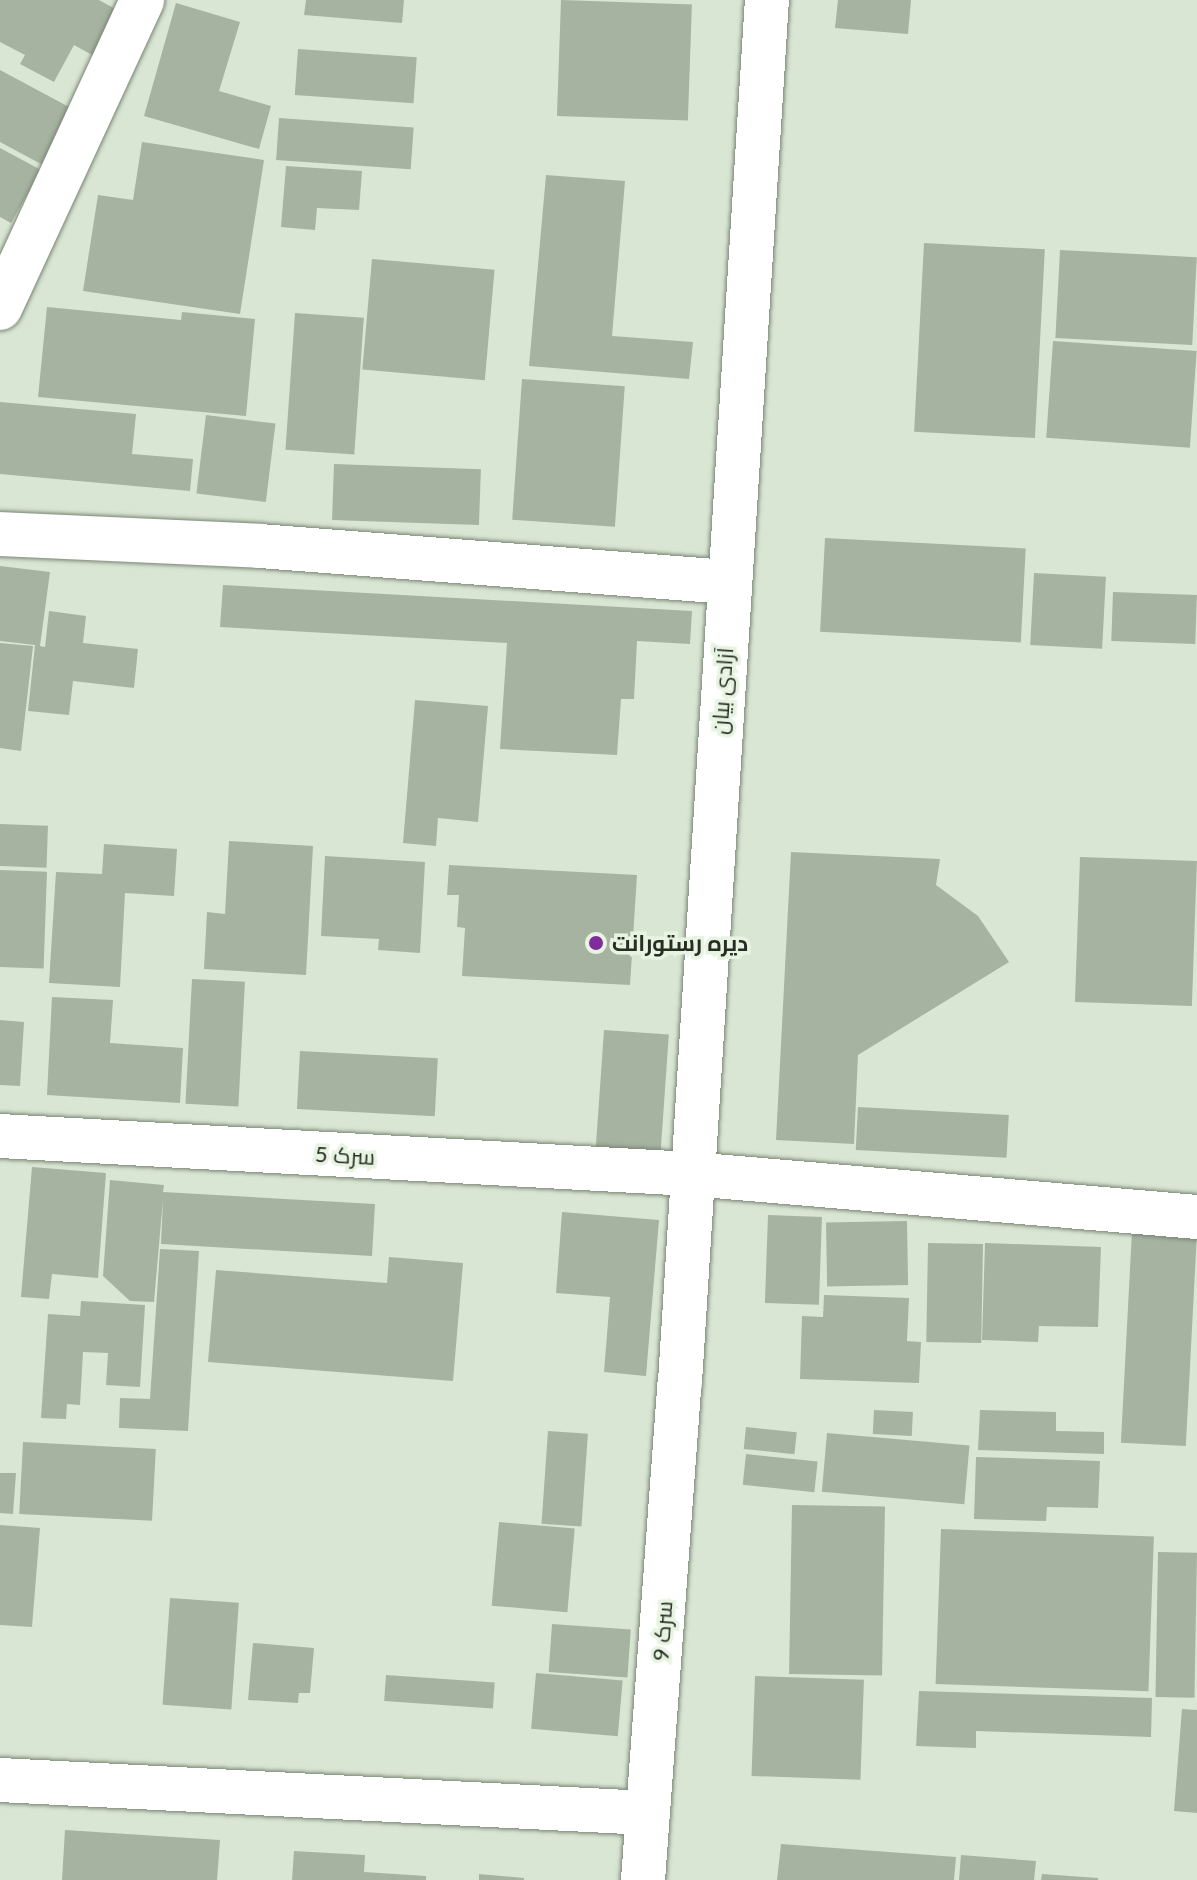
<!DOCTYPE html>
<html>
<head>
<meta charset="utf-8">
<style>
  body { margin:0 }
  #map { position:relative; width:1197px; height:1880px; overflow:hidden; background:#dae6d4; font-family:Lato,Cairo,sans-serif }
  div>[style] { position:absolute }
  .building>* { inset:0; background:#a7b3a1; transform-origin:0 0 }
  .roads { filter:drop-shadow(0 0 2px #798574) drop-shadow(0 0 2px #798574) }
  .minor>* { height:44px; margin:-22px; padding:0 22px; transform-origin:22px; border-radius:22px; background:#fff }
  .major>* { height:44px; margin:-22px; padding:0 22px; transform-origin:22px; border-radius:22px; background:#fff }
  .dots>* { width:22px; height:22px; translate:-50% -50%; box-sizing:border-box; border:4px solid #e7f4e1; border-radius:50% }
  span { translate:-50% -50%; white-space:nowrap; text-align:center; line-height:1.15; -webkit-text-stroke:7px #e7f4e1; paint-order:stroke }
  .street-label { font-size:22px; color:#272c25 }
  .poi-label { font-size:22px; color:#272c25; font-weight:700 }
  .left { translate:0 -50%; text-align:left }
</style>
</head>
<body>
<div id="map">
  <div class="building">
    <i style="clip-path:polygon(0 0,99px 0,119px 11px,94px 56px,74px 45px,54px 82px,20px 64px,25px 55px,0 42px)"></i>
    <i style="clip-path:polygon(306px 0,404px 0,402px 23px,304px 15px)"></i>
    <i style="left:561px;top:0;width:131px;height:116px;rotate:2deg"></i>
    <i style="clip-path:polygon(838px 0,911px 0,908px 34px,835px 28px)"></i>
    <i style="clip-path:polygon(176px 3px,240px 22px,219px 91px,271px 106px,259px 149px,144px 116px)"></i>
    <i style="left:298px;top:49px;width:119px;height:46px;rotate:4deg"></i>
    <i style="clip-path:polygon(0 70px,84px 115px,54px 171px,0 142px)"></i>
    <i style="left:279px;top:118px;width:135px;height:42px;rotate:4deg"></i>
    <i style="clip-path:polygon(142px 142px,264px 160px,240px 314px,83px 291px,98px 195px,133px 200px)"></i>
    <i style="clip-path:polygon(0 148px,41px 170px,11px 223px,0 217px)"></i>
    <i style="clip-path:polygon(286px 166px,362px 171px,359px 210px,317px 208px,315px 230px,281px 227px)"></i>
    <i style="clip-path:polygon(546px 175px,625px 181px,612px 336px,693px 342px,689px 379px,529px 366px)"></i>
    <i style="left:924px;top:243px;width:121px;height:189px;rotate:3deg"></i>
    <i style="left:1060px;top:250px;width:137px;height:88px;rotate:3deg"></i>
    <i style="left:372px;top:259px;width:123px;height:111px;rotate:5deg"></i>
    <i style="clip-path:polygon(47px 307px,181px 320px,182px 312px,255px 319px,246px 416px,38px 397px)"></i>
    <i style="left:295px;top:313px;width:69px;height:137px;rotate:4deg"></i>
    <i style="left:1053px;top:341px;width:144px;height:97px;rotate:4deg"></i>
    <i style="left:522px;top:379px;width:103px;height:141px;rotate:4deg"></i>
    <i style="clip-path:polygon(0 402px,136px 414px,132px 454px,193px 459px,190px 491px,0 474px)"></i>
    <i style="left:206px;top:415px;width:70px;height:79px;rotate:7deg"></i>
    <i style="left:334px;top:464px;width:147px;height:56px;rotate:2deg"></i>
    <i style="left:825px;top:538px;width:201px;height:94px;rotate:3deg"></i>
    <i style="clip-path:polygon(0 566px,50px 572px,40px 646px,45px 647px,49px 611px,86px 616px,83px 643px,138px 649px,134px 688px,73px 681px,69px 715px,28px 711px,35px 645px,0 641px)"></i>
    <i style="left:1034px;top:573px;width:72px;height:72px;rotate:3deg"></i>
    <i style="clip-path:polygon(223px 585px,692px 611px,690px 644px,637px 641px,634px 699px,621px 699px,617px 755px,500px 749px,507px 643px,220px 627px)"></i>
    <i style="left:1113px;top:592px;width:84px;height:49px;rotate:2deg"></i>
    <i style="clip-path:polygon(0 643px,33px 646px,21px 751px,0 748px)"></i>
    <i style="clip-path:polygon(415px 700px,488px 706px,478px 822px,438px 818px,436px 846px,403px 843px)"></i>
    <i style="left:0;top:824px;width:48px;height:42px;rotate:2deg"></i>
    <i style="clip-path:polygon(229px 841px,313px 846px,306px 975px,204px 969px,207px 912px,225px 914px)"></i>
    <i style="clip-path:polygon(104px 844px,177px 849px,174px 896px,125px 893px,120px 987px,49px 983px,56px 872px,102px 874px)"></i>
    <i style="clip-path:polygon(791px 852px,940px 859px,936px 885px,978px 916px,1009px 962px,858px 1055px,854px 1144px,776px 1140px)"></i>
    <i style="clip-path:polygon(325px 856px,425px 862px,420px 953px,378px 950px,379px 939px,321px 936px)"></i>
    <i style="left:1080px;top:857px;width:117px;height:145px;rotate:2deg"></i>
    <i style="clip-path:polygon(449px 865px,637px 875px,630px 985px,462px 976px,465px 928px,457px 927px,459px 895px,447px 895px)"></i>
    <i style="left:0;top:870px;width:47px;height:97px;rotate:2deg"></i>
    <i style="left:192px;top:979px;width:53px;height:125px;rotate:3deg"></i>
    <i style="clip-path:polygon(52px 997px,113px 1000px,110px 1043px,183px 1048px,180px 1103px,47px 1095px)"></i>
    <i style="clip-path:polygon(0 1020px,24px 1022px,20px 1086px,0 1085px)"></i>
    <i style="left:604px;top:1030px;width:65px;height:124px;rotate:4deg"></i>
    <i style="left:300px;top:1051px;width:138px;height:58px;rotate:3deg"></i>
    <i style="left:858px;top:1107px;width:151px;height:43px;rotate:3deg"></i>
    <i style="clip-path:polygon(32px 1167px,106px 1173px,98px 1278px,52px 1274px,49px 1299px,21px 1297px)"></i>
    <i style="clip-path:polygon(110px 1180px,164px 1185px,163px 1192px,375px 1204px,372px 1256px,161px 1244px,163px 1199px,154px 1302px,130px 1301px,103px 1276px)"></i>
    <i style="clip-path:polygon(562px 1212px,659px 1220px,646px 1376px,604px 1372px,610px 1297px,556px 1293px)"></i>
    <i style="left:768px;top:1215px;width:54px;height:88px;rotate:2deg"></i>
    <i style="left:907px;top:1221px;width:64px;height:81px;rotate:89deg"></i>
    <i style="left:1132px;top:1231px;width:65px;height:212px;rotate:3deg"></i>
    <i style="left:928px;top:1243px;width:55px;height:99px;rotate:1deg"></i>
    <i style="clip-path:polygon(985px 1243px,1101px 1247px,1098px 1327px,1039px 1326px,1038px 1342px,982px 1340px)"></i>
    <i style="clip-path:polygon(160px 1249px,199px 1251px,188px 1431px,119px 1428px,120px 1398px,150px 1399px)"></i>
    <i style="clip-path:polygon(389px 1257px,463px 1263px,453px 1381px,208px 1362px,216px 1270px,387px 1283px)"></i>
    <i style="clip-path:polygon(824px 1295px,909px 1298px,907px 1341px,921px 1342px,919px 1383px,800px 1379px,802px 1316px,823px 1317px)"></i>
    <i style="clip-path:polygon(81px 1301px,145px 1305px,140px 1387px,106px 1385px,108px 1353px,83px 1352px,80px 1405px,67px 1404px,66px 1419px,41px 1418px,48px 1314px,80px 1316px)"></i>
    <i style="left:874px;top:1410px;width:39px;height:24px;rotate:3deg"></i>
    <i style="clip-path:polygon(980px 1410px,1056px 1412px,1056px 1431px,1104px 1432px,1104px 1454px,978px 1450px)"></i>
    <i style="left:746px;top:1427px;width:51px;height:22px;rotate:6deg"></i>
    <i style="left:548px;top:1431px;width:40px;height:93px;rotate:4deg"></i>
    <i style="left:827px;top:1433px;width:143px;height:59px;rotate:5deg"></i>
    <i style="left:23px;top:1442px;width:133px;height:72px;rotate:3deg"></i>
    <i style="left:746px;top:1454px;width:72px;height:31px;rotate:6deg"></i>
    <i style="clip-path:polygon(976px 1457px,1100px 1461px,1098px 1508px,1047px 1507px,1046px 1521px,974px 1519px)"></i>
    <i style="clip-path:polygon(0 1473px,16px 1473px,13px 1514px,0 1513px)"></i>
    <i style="left:792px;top:1505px;width:93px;height:169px;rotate:1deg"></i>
    <i style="left:499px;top:1522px;width:76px;height:84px;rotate:5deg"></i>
    <i style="clip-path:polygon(0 1525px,40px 1528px,32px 1627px,0 1625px)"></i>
    <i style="left:941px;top:1529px;width:213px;height:155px;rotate:2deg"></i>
    <i style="left:1158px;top:1552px;width:39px;height:145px;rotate:1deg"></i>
    <i style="left:170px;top:1598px;width:69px;height:107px;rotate:4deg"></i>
    <i style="left:552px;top:1624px;width:79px;height:48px;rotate:4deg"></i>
    <i style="clip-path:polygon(253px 1643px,314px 1648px,310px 1693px,299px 1693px,298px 1703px,248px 1700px)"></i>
    <i style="left:536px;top:1673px;width:87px;height:56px;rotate:5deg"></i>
    <i style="left:386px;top:1675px;width:109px;height:26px;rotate:4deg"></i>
    <i style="left:755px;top:1676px;width:109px;height:100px;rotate:2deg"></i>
    <i style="clip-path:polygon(919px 1691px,1152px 1698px,1151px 1737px,976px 1731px,976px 1748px,916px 1746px)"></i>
    <i style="clip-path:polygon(1182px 1709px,1197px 1710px,1197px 1813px,1174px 1811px)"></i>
    <i style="clip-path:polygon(65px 1830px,220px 1840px,217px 1880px,62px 1880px)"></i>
    <i style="clip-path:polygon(781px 1844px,956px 1857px,954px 1880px,777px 1880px)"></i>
    <i style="clip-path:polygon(294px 1851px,365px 1855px,364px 1872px,426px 1876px,426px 1880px,292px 1880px)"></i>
    <i style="clip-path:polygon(961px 1855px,1036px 1861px,1034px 1880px,959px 1880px)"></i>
    <i style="clip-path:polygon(479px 1874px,524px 1878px,524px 1880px,479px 1880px)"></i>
    <i style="clip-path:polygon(1042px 1874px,1098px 1878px,1098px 1880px,1041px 1880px)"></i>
  </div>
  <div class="roads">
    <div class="minor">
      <i style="left:0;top:308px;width:339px;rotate:-65.2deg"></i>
      <i style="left:0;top:534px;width:260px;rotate:2.6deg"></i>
      <i style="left:260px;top:546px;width:470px;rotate:4.4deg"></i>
      <i style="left:0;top:1136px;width:692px;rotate:3.15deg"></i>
      <i style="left:691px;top:1174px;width:508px;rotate:4.86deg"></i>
      <i style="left:0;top:1780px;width:649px;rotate:2.92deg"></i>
      <i style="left:643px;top:1880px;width:499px;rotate:-85.8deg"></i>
    </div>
    <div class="major">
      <i style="left:680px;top:1382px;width:1385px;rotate:-86.4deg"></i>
    </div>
  </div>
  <div class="dots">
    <i style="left:596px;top:943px;background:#7f2d9c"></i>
  </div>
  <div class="street-label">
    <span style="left:722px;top:691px;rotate:-86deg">آزادی بیان</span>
    <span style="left:345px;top:1155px;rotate:3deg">سرک 5</span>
    <span style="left:662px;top:1631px;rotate:-86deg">سرک 9</span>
  </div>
  <div class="poi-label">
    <span class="left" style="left:612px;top:943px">دیره رستورانت</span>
  </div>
</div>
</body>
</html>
